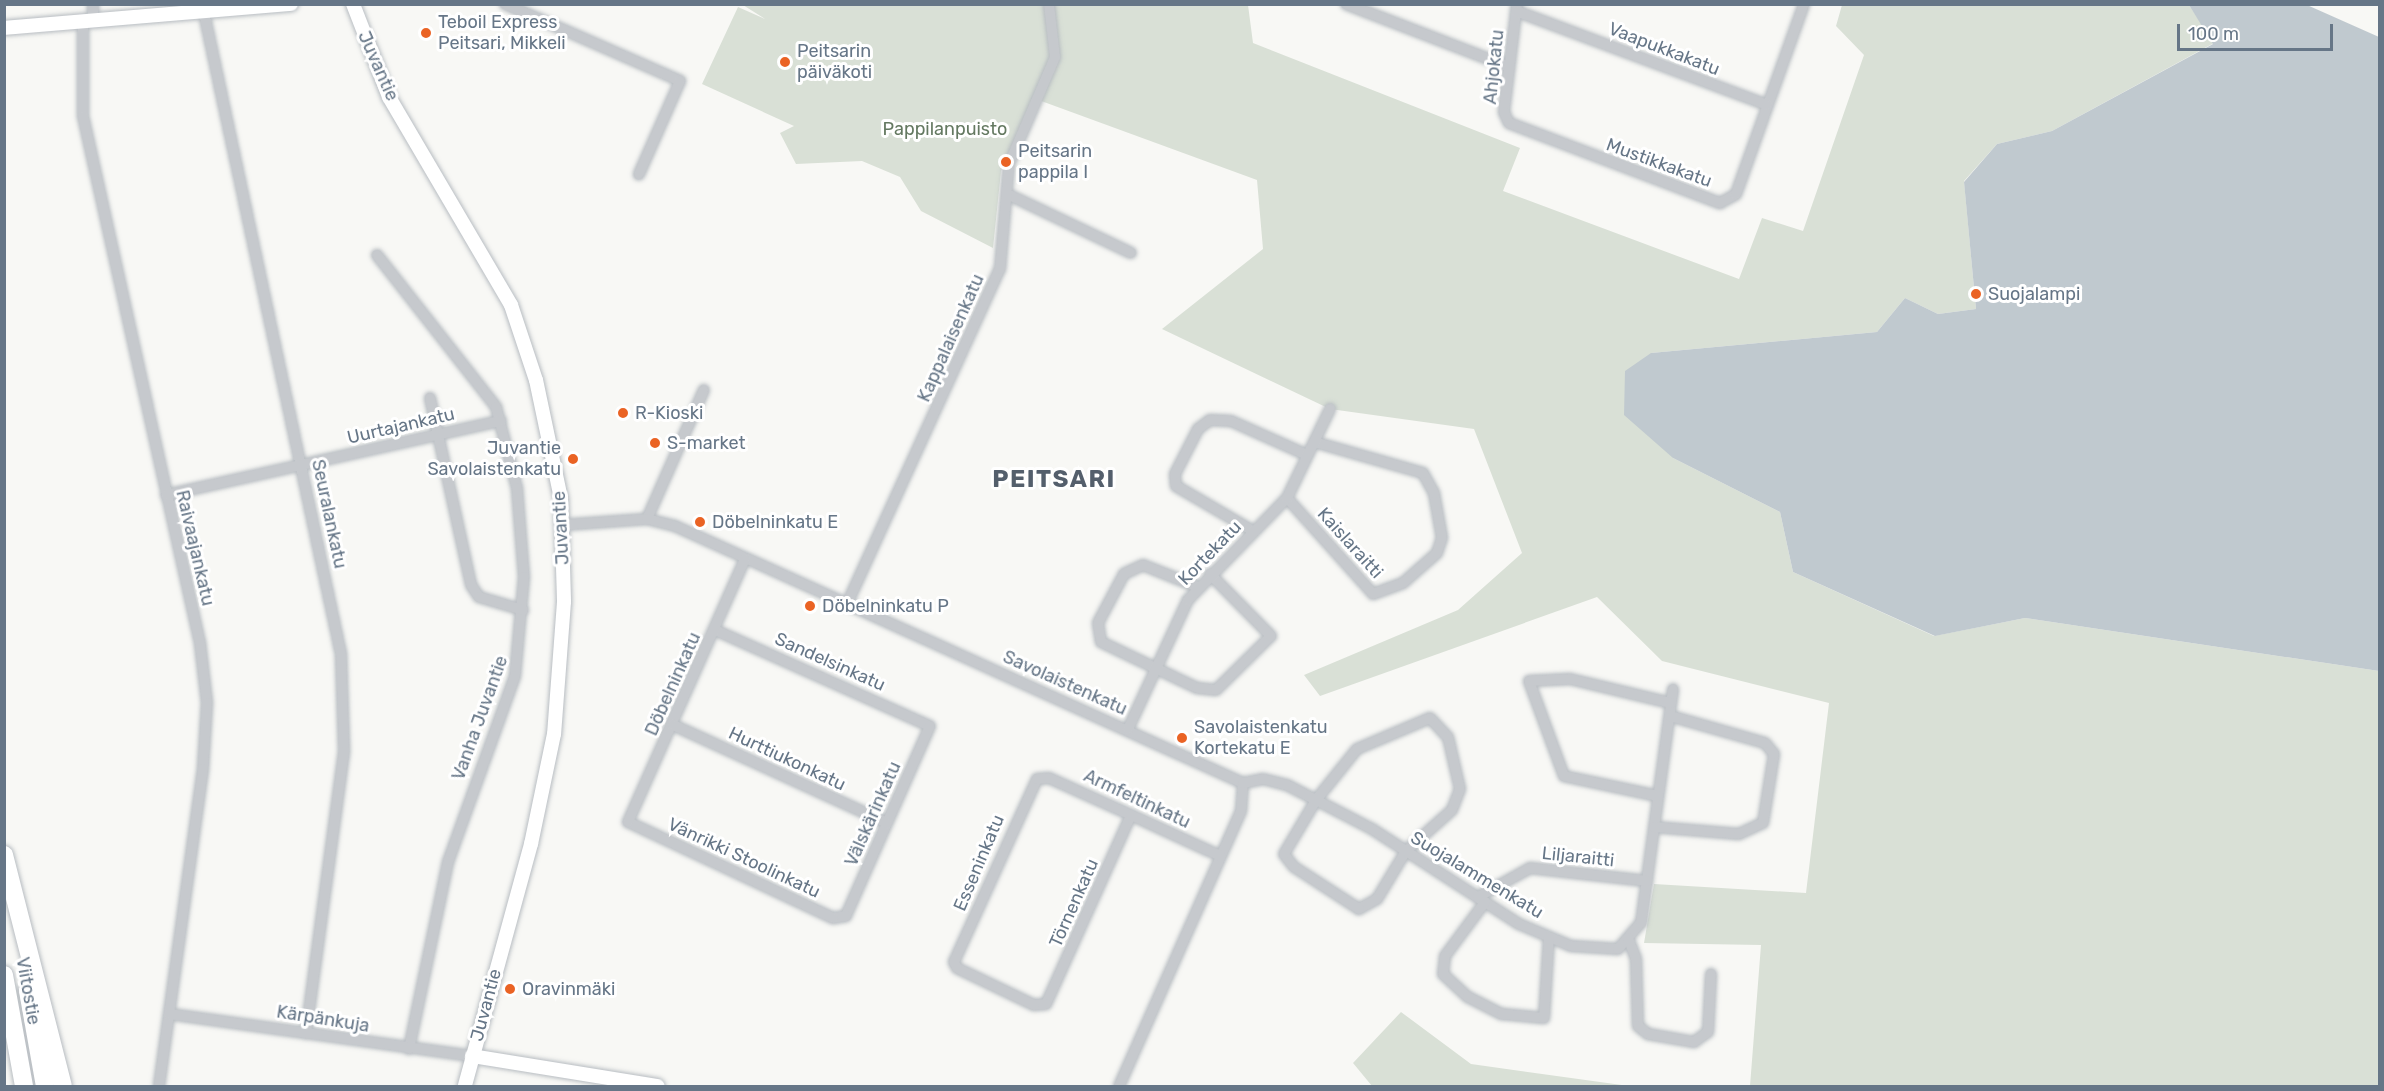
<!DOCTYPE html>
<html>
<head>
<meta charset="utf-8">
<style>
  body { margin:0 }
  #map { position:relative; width:2384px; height:1091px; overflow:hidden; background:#f8f8f5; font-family:Rubik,sans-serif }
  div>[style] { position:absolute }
  .green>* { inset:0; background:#d9e0d6 }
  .water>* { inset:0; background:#c0c9cf }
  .roads { filter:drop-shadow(0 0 2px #b8bdc2) drop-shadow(0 0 2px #b8bdc2) }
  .street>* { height:10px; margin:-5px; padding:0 5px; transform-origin:5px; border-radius:5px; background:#c6c9cd }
  .secondary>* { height:14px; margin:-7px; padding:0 7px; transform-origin:7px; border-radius:7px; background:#fff }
  .highway>* { height:18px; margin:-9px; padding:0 9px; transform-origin:9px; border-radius:9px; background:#fff }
  .dots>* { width:16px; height:16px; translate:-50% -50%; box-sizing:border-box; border:3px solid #fff; border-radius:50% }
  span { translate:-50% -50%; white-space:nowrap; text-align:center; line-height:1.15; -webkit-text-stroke:6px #fff; paint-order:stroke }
  .poi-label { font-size:18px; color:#667687 }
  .left { translate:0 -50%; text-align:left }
  .right { translate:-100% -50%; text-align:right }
  .street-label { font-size:18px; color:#667687 }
  .park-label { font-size:18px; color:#647961 }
  .district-label { font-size:24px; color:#545f6c; font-weight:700; letter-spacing:1.5px }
  .frame { position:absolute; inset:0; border:6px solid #667687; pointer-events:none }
  .scale { position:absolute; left:2177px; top:24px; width:156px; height:27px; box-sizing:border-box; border:3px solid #667687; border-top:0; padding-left:8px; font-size:18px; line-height:21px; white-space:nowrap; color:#667687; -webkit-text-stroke:4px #fff; paint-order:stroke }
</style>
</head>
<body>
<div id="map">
  <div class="green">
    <i style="clip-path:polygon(743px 5px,1248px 5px,1253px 43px,1520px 148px,1503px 191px,1739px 279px,1762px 218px,1803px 231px,1864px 55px,1836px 26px,1842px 5px,2189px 5px,2214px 43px,2052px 131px,1997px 144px,1964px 181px,1976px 309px,1938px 314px,1905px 298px,1877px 332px,1651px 353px,1673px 458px,1780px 512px,1793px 572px,1934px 636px,2025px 618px,2379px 671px,2379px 1086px,1750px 1086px,1761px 945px,1644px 943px,1654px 884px,1806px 893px,1829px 703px,1662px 661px,1597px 597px,1320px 696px,1304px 675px,1458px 610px,1522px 553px,1474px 429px,1330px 409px,1162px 329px,1263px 249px,1257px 180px,1033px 98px,1001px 171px,993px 248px,921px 211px,900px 177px,862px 161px,796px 164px,780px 133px,794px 126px,702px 84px,738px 7px,765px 19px)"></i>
    <i style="clip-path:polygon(1401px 1012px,1471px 1064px,1629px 1086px,1372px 1086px,1353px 1063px)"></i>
  </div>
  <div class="water">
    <i style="clip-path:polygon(2189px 5px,2307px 5px,2379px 37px,2379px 671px,2025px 618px,1935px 636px,1793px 572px,1780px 512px,1673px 458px,1624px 415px,1625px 371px,1651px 353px,1877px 332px,1905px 298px,1938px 314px,1976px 309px,1964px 182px,1997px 144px,2052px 131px,2213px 44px)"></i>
  </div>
  <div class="roads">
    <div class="street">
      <i style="left:505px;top:4px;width:191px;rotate:23.7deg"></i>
      <i style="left:680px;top:81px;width:102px;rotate:113.8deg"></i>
      <i style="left:1346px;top:4px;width:175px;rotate:21.1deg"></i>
      <i style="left:1517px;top:4px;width:109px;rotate:96.9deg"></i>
      <i style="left:1504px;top:112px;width:12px;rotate:66deg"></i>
      <i style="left:1509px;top:123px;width:226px;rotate:20.8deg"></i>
      <i style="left:1720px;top:203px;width:18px;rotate:-29deg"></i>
      <i style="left:1736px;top:194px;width:202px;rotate:-70.3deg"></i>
      <i style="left:203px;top:8px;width:661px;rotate:77.94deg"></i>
      <i style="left:341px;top:654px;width:98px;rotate:88.2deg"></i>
      <i style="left:344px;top:752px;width:284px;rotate:97.7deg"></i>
      <i style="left:1516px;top:11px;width:268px;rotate:20.5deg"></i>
      <i style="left:93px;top:20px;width:16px;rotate:-90deg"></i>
      <i style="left:83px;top:22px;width:94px;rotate:90deg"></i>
      <i style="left:83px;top:116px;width:540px;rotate:77.48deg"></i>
      <i style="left:200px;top:643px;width:60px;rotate:83.3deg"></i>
      <i style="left:207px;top:703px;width:66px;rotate:93.5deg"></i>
      <i style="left:203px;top:769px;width:320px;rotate:97.9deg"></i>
      <i style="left:1007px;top:194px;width:137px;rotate:25.4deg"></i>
      <i style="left:377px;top:255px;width:193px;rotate:51.9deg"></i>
      <i style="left:496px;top:407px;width:84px;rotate:75.5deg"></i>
      <i style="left:517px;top:488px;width:89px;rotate:85.5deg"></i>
      <i style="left:524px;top:577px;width:99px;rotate:95.2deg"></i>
      <i style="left:515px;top:676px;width:198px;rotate:109.8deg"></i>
      <i style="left:448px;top:862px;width:191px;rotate:101.8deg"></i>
      <i style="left:430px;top:398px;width:191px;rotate:77.6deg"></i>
      <i style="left:471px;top:585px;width:14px;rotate:56deg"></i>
      <i style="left:479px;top:597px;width:46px;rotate:16.5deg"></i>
      <i style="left:166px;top:495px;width:343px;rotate:-12.5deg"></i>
      <i style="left:1287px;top:498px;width:129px;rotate:48.1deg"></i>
      <i style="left:1373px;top:594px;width:32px;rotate:-20deg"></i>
      <i style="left:1403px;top:583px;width:45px;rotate:-41.4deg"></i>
      <i style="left:1437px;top:553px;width:16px;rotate:-72deg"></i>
      <i style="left:1442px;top:538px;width:46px;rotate:-100.1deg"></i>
      <i style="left:1434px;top:493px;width:23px;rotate:-119deg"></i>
      <i style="left:1423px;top:473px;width:113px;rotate:-164.1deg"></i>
      <i style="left:647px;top:519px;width:141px;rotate:-66.2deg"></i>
      <i style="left:562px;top:525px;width:85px;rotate:-4deg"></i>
      <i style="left:647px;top:519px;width:29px;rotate:14deg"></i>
      <i style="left:675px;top:526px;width:623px;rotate:24.35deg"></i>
      <i style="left:1243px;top:783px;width:28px;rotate:94deg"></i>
      <i style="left:1241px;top:811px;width:301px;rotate:113.9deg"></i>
      <i style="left:1253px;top:531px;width:89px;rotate:-149.7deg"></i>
      <i style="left:1176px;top:486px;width:12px;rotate:-95deg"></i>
      <i style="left:1175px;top:474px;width:51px;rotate:-62.9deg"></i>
      <i style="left:1198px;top:429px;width:15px;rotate:-37deg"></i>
      <i style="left:1210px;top:420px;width:21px;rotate:3deg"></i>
      <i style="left:1231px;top:421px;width:83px;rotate:24.1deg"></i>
      <i style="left:1198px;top:587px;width:59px;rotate:-158.2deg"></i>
      <i style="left:1143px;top:565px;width:21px;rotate:155deg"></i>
      <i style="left:1124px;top:574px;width:55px;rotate:118deg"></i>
      <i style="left:1098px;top:623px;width:19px;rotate:81deg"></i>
      <i style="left:1101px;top:642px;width:106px;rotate:25.6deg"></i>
      <i style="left:1197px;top:688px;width:19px;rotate:6deg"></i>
      <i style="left:1216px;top:690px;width:77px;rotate:-44.5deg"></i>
      <i style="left:1271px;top:636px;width:87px;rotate:-134.5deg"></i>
      <i style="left:847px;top:604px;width:368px;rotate:-65.5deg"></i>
      <i style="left:1000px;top:269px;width:105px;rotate:-85.1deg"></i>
      <i style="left:1009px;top:164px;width:116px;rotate:-66.7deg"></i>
      <i style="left:1055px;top:57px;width:53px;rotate:-96.5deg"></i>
      <i style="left:715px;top:630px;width:235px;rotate:24.1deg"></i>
      <i style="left:930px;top:726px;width:208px;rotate:113.9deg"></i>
      <i style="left:846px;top:916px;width:13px;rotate:171deg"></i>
      <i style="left:833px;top:918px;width:226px;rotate:-154.9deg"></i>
      <i style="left:628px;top:822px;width:288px;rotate:-66deg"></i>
      <i style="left:1430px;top:718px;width:26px;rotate:47deg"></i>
      <i style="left:1448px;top:737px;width:53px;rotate:77deg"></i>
      <i style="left:1460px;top:789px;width:22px;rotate:111deg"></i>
      <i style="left:1452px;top:810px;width:62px;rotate:138.3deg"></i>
      <i style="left:1406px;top:851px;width:56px;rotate:121.1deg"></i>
      <i style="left:1377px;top:899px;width:21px;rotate:151deg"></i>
      <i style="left:1359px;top:909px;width:77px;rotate:-147.1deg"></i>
      <i style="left:1294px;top:867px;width:16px;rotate:-128deg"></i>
      <i style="left:1284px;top:854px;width:63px;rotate:-59.3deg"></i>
      <i style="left:1316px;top:800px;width:65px;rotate:-51.2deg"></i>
      <i style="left:1357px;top:749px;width:79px;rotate:-23deg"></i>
      <i style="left:673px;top:725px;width:235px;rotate:24.6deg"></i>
      <i style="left:1128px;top:729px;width:142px;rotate:-65.1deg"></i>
      <i style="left:1188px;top:600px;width:142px;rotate:-45.9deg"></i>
      <i style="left:1287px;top:498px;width:99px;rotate:-64.2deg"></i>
      <i style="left:1243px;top:783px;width:20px;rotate:-11deg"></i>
      <i style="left:1263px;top:779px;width:25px;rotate:14deg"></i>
      <i style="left:1287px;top:785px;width:96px;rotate:27.4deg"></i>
      <i style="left:1372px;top:829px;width:175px;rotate:32.9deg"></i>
      <i style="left:1519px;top:924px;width:56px;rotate:22.9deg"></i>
      <i style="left:1571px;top:946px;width:47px;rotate:3.7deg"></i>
      <i style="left:1618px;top:949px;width:35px;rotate:-49deg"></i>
      <i style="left:1641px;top:923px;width:236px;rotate:-82.2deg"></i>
      <i style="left:1658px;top:796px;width:96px;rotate:-168deg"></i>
      <i style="left:1564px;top:776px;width:101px;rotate:-110.2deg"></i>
      <i style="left:1529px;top:681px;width:41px;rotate:-2.8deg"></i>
      <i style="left:1570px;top:679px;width:104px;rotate:13.4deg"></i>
      <i style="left:1131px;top:815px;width:207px;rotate:114.2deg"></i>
      <i style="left:1046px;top:1004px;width:12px;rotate:175deg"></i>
      <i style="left:1034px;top:1005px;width:85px;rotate:-154.3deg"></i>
      <i style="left:957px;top:968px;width:7px;rotate:-117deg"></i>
      <i style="left:954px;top:962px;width:201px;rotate:-65.6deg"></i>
      <i style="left:1037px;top:779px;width:12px;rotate:-5deg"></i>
      <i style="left:1049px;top:778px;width:90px;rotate:24.3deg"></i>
      <i style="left:1131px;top:815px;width:84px;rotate:24.7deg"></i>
      <i style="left:1207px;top:850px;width:15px;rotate:23deg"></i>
      <i style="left:1654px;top:827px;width:85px;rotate:4.7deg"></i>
      <i style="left:1739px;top:834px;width:26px;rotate:-25deg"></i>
      <i style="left:1763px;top:823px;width:70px;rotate:-80.9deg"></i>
      <i style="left:1774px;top:754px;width:14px;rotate:-129deg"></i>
      <i style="left:1765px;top:743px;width:99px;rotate:-164.1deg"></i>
      <i style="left:1478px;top:897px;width:60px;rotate:-29.1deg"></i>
      <i style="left:1530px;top:868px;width:118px;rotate:6.3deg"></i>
      <i style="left:1485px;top:902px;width:67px;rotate:126.5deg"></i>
      <i style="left:1445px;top:956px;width:18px;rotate:96deg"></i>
      <i style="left:1443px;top:974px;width:34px;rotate:43deg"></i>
      <i style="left:1468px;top:997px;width:38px;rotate:27deg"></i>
      <i style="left:1502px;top:1014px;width:42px;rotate:5.4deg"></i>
      <i style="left:1544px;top:1018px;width:81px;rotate:-86.5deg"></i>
      <i style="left:1628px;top:938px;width:22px;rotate:69deg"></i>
      <i style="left:1636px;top:959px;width:67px;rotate:88.3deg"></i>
      <i style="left:1638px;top:1026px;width:13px;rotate:39deg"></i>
      <i style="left:1648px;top:1034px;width:47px;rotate:9.9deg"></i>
      <i style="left:1694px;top:1042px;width:17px;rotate:-36deg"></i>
      <i style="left:1708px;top:1032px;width:58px;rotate:-87deg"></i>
      <i style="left:169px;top:1014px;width:306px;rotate:7.9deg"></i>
    </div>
    <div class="secondary">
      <i style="left:353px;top:4px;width:100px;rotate:68.8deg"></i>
      <i style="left:389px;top:97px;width:241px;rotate:59.6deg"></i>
      <i style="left:511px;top:305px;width:79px;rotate:71.6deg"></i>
      <i style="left:536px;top:380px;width:122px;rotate:78.1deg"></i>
      <i style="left:561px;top:499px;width:103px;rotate:88.3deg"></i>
      <i style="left:564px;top:602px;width:132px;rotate:94.3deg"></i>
      <i style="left:554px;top:734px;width:112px;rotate:101.8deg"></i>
      <i style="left:531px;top:844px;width:251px;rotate:105.3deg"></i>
      <i style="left:4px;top:28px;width:288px;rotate:-4.8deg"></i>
      <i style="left:472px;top:1056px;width:188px;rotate:9.2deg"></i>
    </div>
    <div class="highway">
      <i style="left:4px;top:855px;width:238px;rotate:75.7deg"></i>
      <i style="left:4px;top:975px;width:113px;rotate:79.8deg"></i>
      <i style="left:28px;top:991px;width:97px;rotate:79.9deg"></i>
    </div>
  </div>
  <div class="dots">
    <i style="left:426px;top:33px;background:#ea6324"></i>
    <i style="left:785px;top:62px;background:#ea6324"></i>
    <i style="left:1006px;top:162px;background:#ea6324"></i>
    <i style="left:1976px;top:294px;background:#ea6324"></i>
    <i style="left:623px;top:413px;background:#ea6324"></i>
    <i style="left:655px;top:443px;background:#ea6324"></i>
    <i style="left:573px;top:459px;background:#ea6324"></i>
    <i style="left:700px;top:522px;background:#ea6324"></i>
    <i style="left:810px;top:606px;background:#ea6324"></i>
    <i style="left:1182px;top:738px;background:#ea6324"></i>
    <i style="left:510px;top:989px;background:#ea6324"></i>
  </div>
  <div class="poi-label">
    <span class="left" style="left:438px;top:33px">Teboil Express<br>Peitsari, Mikkeli</span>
    <span class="left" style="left:797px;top:62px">Peitsarin<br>päiväkoti</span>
    <span class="left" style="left:1018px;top:162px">Peitsarin<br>pappila I</span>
    <span class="left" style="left:1988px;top:294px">Suojalampi</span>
    <span class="left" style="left:635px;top:413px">R-Kioski</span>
    <span class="left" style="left:667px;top:443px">S-market</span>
    <span class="right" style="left:561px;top:459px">Juvantie<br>Savolaistenkatu</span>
    <span class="left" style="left:712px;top:522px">Döbelninkatu E</span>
    <span class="left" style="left:822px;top:606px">Döbelninkatu P</span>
    <span class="left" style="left:1194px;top:738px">Savolaistenkatu<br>Kortekatu E</span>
    <span class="left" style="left:522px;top:989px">Oravinmäki</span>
  </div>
  <div class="street-label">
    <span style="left:1664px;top:49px;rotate:21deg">Vaapukkakatu</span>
    <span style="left:378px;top:66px;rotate:66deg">Juvantie</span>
    <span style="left:1494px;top:67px;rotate:-84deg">Ahjokatu</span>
    <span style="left:1659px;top:163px;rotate:20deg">Mustikkakatu</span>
    <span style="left:951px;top:338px;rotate:-66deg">Kappalaisenkatu</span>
    <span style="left:401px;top:426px;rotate:-13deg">Uurtajankatu</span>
    <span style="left:329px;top:514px;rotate:78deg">Seuralankatu</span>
    <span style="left:561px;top:528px;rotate:-93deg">Juvantie</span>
    <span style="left:1350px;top:543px;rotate:48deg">Kaislaraitti</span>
    <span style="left:195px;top:548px;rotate:77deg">Raivaajankatu</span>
    <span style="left:1210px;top:553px;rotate:-46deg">Kortekatu</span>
    <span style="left:830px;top:662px;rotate:24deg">Sandelsinkatu</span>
    <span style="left:1065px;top:683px;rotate:24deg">Savolaistenkatu</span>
    <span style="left:673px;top:684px;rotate:-66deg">Döbelninkatu</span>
    <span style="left:480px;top:718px;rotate:-70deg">Vanha Juvantie</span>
    <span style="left:787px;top:759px;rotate:25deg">Hurttiukonkatu</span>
    <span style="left:1137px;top:799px;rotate:25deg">Armfeltinkatu</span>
    <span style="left:873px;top:814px;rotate:-66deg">Välskärinkatu</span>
    <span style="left:1578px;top:857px;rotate:6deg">Liljaraitti</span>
    <span style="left:744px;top:858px;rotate:25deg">Vänrikki Stoolinkatu</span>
    <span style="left:979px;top:863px;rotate:-67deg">Esseninkatu</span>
    <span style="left:1477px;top:875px;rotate:31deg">Suojalammenkatu</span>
    <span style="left:1074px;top:903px;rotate:-66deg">Törnenkatu</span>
    <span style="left:28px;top:991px;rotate:80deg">Viitostie</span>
    <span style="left:486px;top:1005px;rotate:-75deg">Juvantie</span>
    <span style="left:323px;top:1019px;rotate:9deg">Kärpänkuja</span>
  </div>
  <div class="park-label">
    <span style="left:945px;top:129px">Pappilanpuisto</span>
  </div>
  <div class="district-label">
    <span style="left:1054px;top:480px">PEITSARI</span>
  </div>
  <div class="frame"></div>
  <div class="scale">100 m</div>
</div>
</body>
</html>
